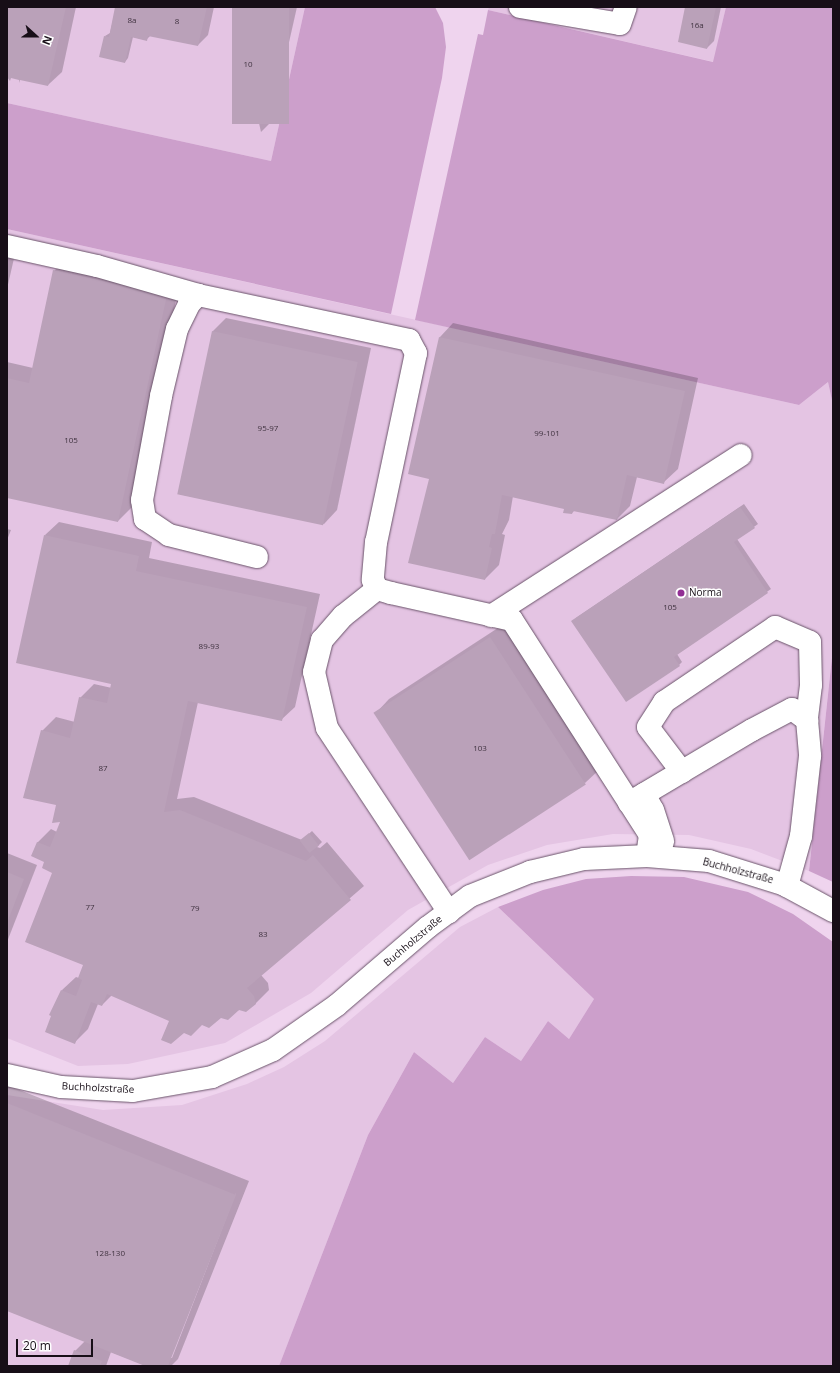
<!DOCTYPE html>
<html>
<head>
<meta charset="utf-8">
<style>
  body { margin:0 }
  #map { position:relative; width:840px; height:1373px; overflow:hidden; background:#efd4ee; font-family:"Open Sans",sans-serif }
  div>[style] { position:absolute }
  .built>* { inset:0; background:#e4c4e3 }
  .green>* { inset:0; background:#cc9fcb }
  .shadow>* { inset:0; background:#0003 }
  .building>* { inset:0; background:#baa1b9; transform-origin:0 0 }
  .roads { filter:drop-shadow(0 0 1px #6a546a) drop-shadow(0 0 1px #6a546a) }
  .minor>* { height:22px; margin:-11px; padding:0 11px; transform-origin:11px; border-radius:11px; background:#fff }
  .dots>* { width:11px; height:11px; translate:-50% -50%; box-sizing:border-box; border:2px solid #fff; border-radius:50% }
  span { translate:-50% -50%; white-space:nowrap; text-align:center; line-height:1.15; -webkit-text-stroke:3px #fff; paint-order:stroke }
  .number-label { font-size:8px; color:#403340 }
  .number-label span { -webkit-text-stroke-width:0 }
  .poi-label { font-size:10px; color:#170e17 }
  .left { translate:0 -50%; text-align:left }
  .street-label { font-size:10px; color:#170e17 }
  .frame { position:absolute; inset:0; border:8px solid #170e17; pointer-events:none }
  .north { position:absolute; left:16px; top:16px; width:40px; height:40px; -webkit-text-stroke:3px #fff; paint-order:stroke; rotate:111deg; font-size:11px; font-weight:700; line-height:16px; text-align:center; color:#170e17 }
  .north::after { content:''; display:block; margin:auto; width:14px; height:18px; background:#170e17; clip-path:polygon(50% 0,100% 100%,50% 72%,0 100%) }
  .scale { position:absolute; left:16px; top:1339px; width:77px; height:18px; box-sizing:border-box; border:2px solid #170e17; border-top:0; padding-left:5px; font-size:12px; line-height:14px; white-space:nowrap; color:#170e17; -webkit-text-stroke:3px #fff; paint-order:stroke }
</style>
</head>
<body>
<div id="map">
  <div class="built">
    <i style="clip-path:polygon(7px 7px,305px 7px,271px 161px,7px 103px)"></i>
    <i style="clip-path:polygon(489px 7px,726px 7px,714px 62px,488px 10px)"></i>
    <i style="clip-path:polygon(7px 229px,799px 405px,828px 382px,833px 405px,833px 647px,809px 871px,751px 849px,689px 835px,613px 834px,547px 845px,488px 865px,408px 910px,311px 993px,225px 1043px,128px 1064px,78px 1066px,7px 1038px)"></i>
    <i style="clip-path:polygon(498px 907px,594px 999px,569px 1039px,548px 1021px,521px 1061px,485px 1037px,453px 1083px,414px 1052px,368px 1135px,279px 1366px,7px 1366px,7px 1095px,103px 1110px,182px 1105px,247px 1084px,284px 1067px,325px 1041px,460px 927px)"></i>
  </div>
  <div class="green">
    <i style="clip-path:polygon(305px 7px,435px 7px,443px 23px,446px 47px,442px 78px,391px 314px,7px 229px,7px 103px,271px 161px)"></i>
    <i style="clip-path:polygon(726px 7px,833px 7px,833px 405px,828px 382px,799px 405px,415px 320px,478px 34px,483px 35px,488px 10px,713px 62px)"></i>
    <i style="clip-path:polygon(833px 648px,833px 882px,809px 871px)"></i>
    <i style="clip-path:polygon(631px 876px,684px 877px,748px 892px,793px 914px,833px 942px,833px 1366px,279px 1366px,368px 1135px,414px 1052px,453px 1083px,485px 1037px,521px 1061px,548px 1021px,569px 1039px,594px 999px,498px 907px,543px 890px,586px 879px)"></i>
  </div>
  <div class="shadow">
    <i style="clip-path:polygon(7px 7px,76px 7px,62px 72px,48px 85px,7px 76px)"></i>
    <i style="clip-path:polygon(116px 7px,214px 7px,208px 35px,198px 45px,151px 35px,146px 40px,133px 37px,128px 58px,125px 62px,105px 36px,110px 33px)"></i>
    <i style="clip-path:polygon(233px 7px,297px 7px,271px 122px,261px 132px)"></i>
    <i style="clip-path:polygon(686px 7px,721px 7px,714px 41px,707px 48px)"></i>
    <i style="clip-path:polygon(7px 252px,15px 254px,7px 289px)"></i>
    <i style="clip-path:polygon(68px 257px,180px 281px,132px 507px,118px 521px,7px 497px,7px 362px,33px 368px,54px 271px)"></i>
    <i style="clip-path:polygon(226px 318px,371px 348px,337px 510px,324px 524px,179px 494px,213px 331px)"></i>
    <i style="clip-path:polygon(453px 323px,698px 378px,678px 469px,664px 482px,637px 477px,630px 506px,617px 519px,575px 510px,572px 513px,566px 508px,513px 496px,509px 520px,502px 534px,505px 535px,499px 565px,485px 579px,430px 478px,409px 473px,440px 337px)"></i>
    <i style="clip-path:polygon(744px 504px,758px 524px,737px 539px,771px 589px,677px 654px,682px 662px,679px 665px,576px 618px)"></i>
    <i style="clip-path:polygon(59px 522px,152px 542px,149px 558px,320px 594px,295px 707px,281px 720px,198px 702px,177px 799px,194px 797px,302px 840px,312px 831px,322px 842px,317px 847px,320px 848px,327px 842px,364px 886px,261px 975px,268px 983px,269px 990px,255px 1004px,202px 1024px,170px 1020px,112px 995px,102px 1005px,98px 1004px,88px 1029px,74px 1043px,62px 990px,76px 977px,79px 978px,84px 964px,54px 872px,37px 843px,51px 829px,57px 832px,61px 821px,42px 731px,56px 717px,75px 722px,80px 698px,94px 684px,112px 688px,113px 684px,45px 535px)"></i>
    <i style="clip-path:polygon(7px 529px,11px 530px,7px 540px)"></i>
    <i style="clip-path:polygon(504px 624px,599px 770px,585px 783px,376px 713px,389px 699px)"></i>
    <i style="clip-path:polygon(7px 853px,37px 865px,7px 942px)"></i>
    <i style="clip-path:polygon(evenodd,7px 1085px,249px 1181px,178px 1359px,171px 1366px,147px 1366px,111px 1352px,106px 1366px,69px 1366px,75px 1351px,85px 1341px,7px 1310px,7px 1085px,237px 1190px,172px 1358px,170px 1358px,237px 1190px)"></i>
  </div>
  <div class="building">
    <i style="clip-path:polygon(7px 7px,66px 7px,48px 86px,20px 80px,19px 83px,19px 80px,11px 78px,10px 81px,7px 77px)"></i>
    <i style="clip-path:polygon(115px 7px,207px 7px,198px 46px,148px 36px,147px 41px,131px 37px,125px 63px,99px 57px,104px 36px,109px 37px)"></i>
    <i style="left:232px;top:7px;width:57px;height:117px"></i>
    <i style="clip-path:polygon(685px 7px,716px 7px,707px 49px,678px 42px)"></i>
    <i style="clip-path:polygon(53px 270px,167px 295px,118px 522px,7px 498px,7px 378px,29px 383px)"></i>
    <i style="left:212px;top:331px;width:149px;height:167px;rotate:12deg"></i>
    <i style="clip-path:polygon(439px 337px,685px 391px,664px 484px,627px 475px,617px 520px,573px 511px,572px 514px,563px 513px,564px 509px,502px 495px,495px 534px,492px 534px,489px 547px,492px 548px,485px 580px,408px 563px,429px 479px,408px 474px)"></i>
    <i style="clip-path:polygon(740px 507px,755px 528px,734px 542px,768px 593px,674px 657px,680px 666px,626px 702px,571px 621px)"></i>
    <i style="clip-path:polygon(44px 535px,139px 556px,136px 571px,307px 607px,282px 721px,188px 701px,164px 812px,180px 810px,306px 861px,313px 855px,351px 900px,247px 988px,254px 996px,256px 1004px,246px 1012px,239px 1010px,228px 1020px,221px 1018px,209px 1028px,202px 1025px,191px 1036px,184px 1033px,171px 1044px,161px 1040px,169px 1021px,107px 994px,102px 1006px,91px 1002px,75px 1044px,45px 1032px,51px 1016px,49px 1015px,61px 990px,76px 996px,82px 980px,78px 978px,83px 965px,25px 942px,52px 873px,42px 868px,44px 862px,31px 856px,37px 842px,50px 847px,60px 822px,52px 823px,56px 805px,23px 798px,41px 730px,70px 738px,79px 697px,107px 703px,111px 684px,16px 663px)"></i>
    <i style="left:490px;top:637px;width:176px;height:139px;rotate:57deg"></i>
    <i style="left:309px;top:833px;width:16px;height:12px;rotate:52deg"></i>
    <i style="clip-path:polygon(7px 872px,24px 879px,7px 923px)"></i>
    <i style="clip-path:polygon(7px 1103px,236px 1195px,168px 1366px,145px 1366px,7px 1311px)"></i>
    <i style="clip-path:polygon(74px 1350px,102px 1361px,100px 1366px,68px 1366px)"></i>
  </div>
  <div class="roads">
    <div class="minor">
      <i style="left:520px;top:7px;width:101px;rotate:9.6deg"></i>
      <i style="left:620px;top:24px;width:18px;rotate:-71deg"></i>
      <i style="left:7px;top:246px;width:92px;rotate:12.5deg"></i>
      <i style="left:97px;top:266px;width:105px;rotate:16deg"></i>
      <i style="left:257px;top:557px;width:91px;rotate:-166deg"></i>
      <i style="left:169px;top:535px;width:29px;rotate:-146deg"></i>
      <i style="left:145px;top:519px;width:19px;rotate:-99deg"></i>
      <i style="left:142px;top:500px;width:106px;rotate:-79.6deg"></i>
      <i style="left:161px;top:396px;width:69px;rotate:-76.6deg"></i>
      <i style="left:177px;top:329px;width:28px;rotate:-64deg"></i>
      <i style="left:189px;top:304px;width:13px;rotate:-45deg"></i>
      <i style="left:198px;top:295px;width:216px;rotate:12deg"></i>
      <i style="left:409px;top:340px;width:15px;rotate:62deg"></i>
      <i style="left:416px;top:353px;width:193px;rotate:101.9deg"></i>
      <i style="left:376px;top:542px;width:38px;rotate:95deg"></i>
      <i style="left:373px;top:580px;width:10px;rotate:66deg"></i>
      <i style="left:377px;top:589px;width:15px;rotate:16deg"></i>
      <i style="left:391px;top:593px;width:124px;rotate:12.6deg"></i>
      <i style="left:512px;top:620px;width:255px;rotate:57.3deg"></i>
      <i style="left:650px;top:835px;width:21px;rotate:98deg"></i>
      <i style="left:377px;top:589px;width:43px;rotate:141.5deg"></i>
      <i style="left:343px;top:616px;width:32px;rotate:131deg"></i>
      <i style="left:322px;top:640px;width:33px;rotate:104deg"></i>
      <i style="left:314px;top:672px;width:57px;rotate:76.9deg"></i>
      <i style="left:327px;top:728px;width:221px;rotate:56.5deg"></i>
      <i style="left:491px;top:616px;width:297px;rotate:-32.8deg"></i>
      <i style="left:682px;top:772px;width:56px;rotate:-127.1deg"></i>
      <i style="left:648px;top:727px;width:30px;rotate:-57deg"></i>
      <i style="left:664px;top:702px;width:134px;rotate:-34deg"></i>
      <i style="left:775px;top:627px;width:38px;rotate:23deg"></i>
      <i style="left:810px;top:642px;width:43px;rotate:88.7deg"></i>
      <i style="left:811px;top:685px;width:35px;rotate:97deg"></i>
      <i style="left:644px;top:794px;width:18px;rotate:61deg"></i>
      <i style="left:653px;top:810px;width:33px;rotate:72deg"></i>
      <i style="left:629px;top:803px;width:143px;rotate:-30.7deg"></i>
      <i style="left:752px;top:730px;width:45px;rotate:-27.7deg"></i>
      <i style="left:792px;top:709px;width:19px;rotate:36deg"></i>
      <i style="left:807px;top:720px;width:36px;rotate:85deg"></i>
      <i style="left:810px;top:756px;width:81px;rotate:96.4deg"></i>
      <i style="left:801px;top:836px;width:52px;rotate:105.6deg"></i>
      <i style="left:7px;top:1075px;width:55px;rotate:12.5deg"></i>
      <i style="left:61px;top:1087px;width:72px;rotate:3.2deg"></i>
      <i style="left:133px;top:1091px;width:80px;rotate:-10deg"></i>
      <i style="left:212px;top:1077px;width:67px;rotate:-23.9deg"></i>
      <i style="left:273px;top:1050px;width:78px;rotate:-35.1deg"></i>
      <i style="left:337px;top:1005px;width:120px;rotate:-40.6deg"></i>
      <i style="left:428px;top:927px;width:52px;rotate:-36.4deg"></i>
      <i style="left:470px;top:896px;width:65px;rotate:-21.8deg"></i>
      <i style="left:530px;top:872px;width:56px;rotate:-13.5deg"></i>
      <i style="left:584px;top:859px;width:63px;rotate:-2.7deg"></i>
      <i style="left:647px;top:856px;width:62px;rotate:4.6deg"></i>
      <i style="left:709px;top:861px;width:77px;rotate:17.3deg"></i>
      <i style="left:783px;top:884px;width:57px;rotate:28.4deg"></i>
    </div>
  </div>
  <div class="dots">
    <i style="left:681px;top:593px;background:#922e94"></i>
  </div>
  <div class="number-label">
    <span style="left:132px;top:20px">8a</span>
    <span style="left:177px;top:21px">8</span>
    <span style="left:697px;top:25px">16a</span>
    <span style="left:248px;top:64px">10</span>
    <span style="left:268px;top:428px">95-97</span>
    <span style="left:547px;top:433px">99-101</span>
    <span style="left:71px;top:440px">105</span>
    <span style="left:670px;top:607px">105</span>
    <span style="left:209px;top:646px">89-93</span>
    <span style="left:480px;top:748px">103</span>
    <span style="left:103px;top:768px">87</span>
    <span style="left:90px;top:907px">77</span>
    <span style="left:195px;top:908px">79</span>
    <span style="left:263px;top:934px">83</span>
    <span style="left:110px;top:1253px">128-130</span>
  </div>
  <div class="poi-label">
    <span class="left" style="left:689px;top:593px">Norma</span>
  </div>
  <div class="street-label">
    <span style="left:738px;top:871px;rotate:15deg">Buchholzstraße</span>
    <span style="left:413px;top:941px;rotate:-40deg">Buchholzstraße</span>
    <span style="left:98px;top:1088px;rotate:3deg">Buchholzstraße</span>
  </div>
  <div class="frame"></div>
  <div class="north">N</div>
  <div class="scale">20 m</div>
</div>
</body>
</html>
